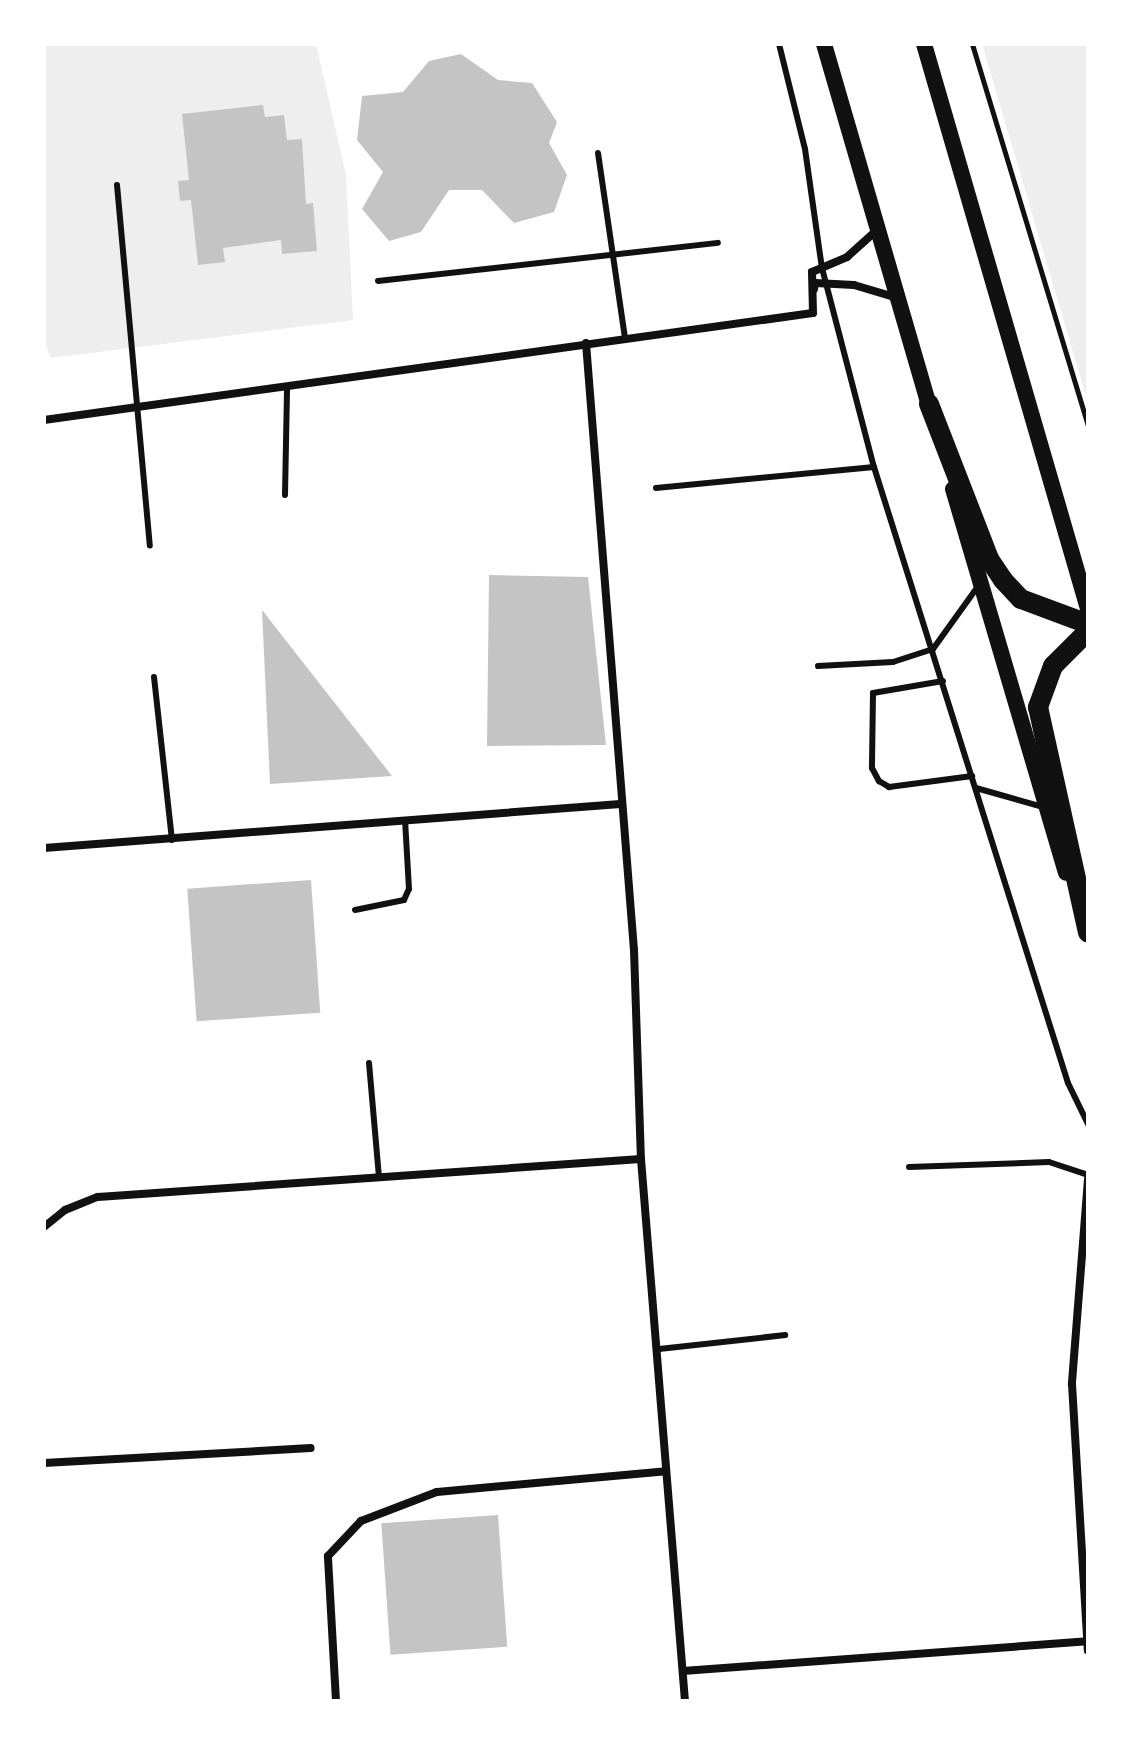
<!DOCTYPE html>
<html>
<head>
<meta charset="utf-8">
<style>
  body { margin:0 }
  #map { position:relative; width:1132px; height:1745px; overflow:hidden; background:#fff; font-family:"Work Sans",sans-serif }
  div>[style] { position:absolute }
  .green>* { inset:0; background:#eee }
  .building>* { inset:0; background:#c4c4c4; transform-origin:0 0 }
  .path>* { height:5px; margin:-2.5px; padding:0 2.5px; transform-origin:2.5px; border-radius:2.5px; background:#111 }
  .service>* { height:6px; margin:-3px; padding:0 3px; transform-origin:3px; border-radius:3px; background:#111 }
  .minor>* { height:8px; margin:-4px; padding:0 4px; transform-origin:4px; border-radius:4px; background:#111 }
  .secondary>* { height:16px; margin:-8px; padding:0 8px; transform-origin:8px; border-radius:8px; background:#111 }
  .primary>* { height:20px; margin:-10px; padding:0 10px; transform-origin:10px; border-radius:10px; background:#111 }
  span { translate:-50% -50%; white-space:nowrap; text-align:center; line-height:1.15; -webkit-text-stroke:8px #fff; paint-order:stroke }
  .frame { position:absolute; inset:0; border:46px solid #fff; pointer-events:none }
</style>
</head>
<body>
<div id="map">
  <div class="green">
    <i style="clip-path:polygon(44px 44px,316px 44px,346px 175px,353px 320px,51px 358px,44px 340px)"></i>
    <i style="clip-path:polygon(982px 44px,1088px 44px,1088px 403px)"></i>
  </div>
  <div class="building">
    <i style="clip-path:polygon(461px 54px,498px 80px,532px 83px,557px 122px,549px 143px,567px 175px,554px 212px,514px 223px,482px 190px,449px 190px,421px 232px,389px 241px,362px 209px,383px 172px,357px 140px,362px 96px,403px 92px,429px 61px)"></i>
    <i style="clip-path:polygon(263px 105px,265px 117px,284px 115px,287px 140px,302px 139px,306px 204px,313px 203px,317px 251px,282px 254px,281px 240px,223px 248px,225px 262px,198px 265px,191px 200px,180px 201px,178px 181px,189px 180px,182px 114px)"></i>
    <i style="clip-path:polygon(489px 575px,588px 577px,606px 745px,487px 746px)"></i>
    <i style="clip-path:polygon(262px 610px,392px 776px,270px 784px)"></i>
    <i style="left:311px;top:880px;width:133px;height:124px;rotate:86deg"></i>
    <i style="left:498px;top:1515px;width:132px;height:117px;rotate:86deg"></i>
  </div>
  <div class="path">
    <i style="left:972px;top:44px;width:400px;rotate:73.1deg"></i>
  </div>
  <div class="service">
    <i style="left:779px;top:44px;width:108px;rotate:76.1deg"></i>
    <i style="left:805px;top:149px;width:120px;rotate:81.9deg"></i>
    <i style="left:822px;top:268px;width:206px;rotate:75.4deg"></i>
    <i style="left:874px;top:467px;width:646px;rotate:72.52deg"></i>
    <i style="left:1068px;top:1083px;width:46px;rotate:64deg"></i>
    <i style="left:598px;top:153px;width:186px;rotate:81.7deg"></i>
    <i style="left:117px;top:185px;width:362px;rotate:84.8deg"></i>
    <i style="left:378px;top:281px;width:342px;rotate:-6.4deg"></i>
    <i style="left:656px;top:488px;width:219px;rotate:-5.5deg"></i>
    <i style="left:285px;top:495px;width:106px;rotate:-88.9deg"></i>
    <i style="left:818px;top:666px;width:75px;rotate:-3.1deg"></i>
    <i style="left:893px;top:662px;width:42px;rotate:-18deg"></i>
    <i style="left:933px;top:649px;width:79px;rotate:-54.3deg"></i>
    <i style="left:154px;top:677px;width:164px;rotate:83.7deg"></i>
    <i style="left:943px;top:681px;width:71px;rotate:170.3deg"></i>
    <i style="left:873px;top:693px;width:75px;rotate:90.8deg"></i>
    <i style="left:872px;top:768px;width:15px;rotate:62deg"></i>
    <i style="left:879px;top:781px;width:12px;rotate:31deg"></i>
    <i style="left:889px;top:787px;width:84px;rotate:-7.5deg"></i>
    <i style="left:976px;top:788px;width:70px;rotate:15.8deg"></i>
    <i style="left:355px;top:910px;width:50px;rotate:-11.5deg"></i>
    <i style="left:404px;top:900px;width:12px;rotate:-66deg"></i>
    <i style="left:409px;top:889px;width:69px;rotate:-93.3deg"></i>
    <i style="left:369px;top:1063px;width:114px;rotate:85deg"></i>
    <i style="left:909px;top:1167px;width:140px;rotate:-2deg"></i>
    <i style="left:1049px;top:1162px;width:41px;rotate:18.4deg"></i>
    <i style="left:659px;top:1349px;width:127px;rotate:-6.3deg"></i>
  </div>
  <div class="minor">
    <i style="left:814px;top:289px;width:6px;rotate:-81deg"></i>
    <i style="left:815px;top:283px;width:39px;rotate:3deg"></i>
    <i style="left:854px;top:285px;width:46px;rotate:16.5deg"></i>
    <i style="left:813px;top:313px;width:41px;rotate:-91.4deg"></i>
    <i style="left:812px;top:272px;width:38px;rotate:-23deg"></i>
    <i style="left:847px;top:257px;width:40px;rotate:-42deg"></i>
    <i style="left:586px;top:343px;width:609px;rotate:85.48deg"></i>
    <i style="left:634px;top:950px;width:209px;rotate:88.1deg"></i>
    <i style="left:641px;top:1159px;width:544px;rotate:85.36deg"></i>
    <i style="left:44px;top:420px;width:776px;rotate:-7.92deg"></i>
    <i style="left:44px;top:848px;width:578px;rotate:-4.37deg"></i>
    <i style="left:1088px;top:1179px;width:206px;rotate:94.5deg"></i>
    <i style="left:1072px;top:1384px;width:267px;rotate:86.6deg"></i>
    <i style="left:44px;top:1227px;width:27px;rotate:-39deg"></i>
    <i style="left:65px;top:1210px;width:35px;rotate:-22deg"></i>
    <i style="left:98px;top:1197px;width:544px;rotate:-4deg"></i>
    <i style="left:44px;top:1463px;width:267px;rotate:-3.2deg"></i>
    <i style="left:683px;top:1671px;width:405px;rotate:-4.2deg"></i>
    <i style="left:336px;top:1701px;width:145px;rotate:-93.2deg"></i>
    <i style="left:328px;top:1556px;width:48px;rotate:-46.7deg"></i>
    <i style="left:361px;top:1521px;width:81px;rotate:-20.9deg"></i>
    <i style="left:437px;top:1492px;width:230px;rotate:-5.2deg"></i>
  </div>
  <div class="secondary">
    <i style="left:824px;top:44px;width:384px;rotate:73.8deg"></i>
    <i style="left:924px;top:44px;width:588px;rotate:73.81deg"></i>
    <i style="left:953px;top:489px;width:400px;rotate:73.6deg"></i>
  </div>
  <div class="primary">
    <i style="left:929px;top:404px;width:166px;rotate:68.8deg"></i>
    <i style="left:989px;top:559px;width:25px;rotate:56deg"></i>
    <i style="left:1003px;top:580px;width:26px;rotate:47deg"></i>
    <i style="left:1021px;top:599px;width:72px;rotate:20.5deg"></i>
    <i style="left:1088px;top:631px;width:49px;rotate:135deg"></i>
    <i style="left:1053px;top:666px;width:44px;rotate:110.1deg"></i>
    <i style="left:1038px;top:707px;width:231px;rotate:77.5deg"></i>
  </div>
  <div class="frame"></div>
</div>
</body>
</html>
